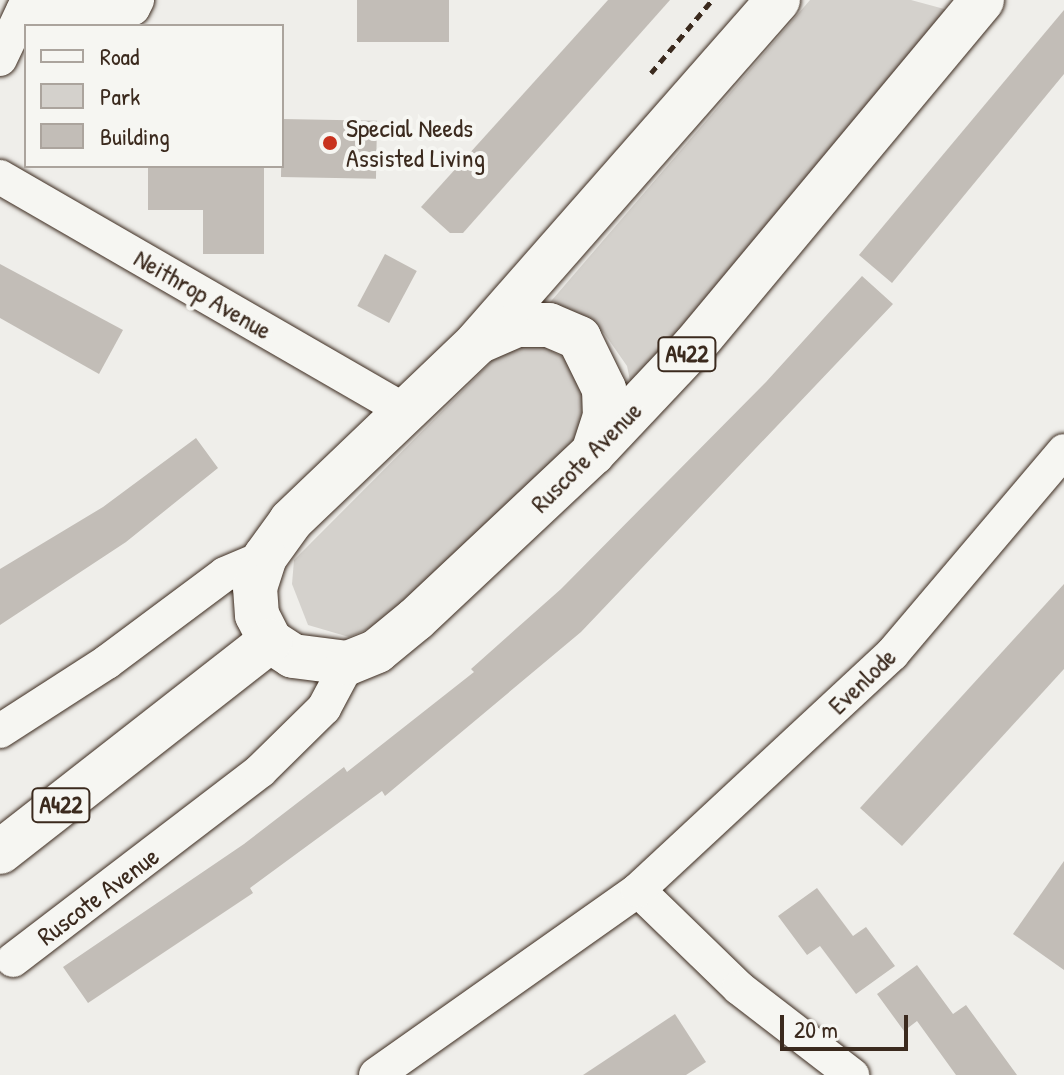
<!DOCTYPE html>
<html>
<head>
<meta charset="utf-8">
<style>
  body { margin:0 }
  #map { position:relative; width:1064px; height:1075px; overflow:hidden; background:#efeeea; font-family:"Patrick Hand",sans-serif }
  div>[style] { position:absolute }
  .green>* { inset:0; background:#d4d1cc }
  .building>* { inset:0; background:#c2bdb7; transform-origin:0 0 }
  .path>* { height:5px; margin-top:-2.5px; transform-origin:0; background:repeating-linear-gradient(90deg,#3b2a1e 0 8px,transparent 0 14px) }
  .roads { filter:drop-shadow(0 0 2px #3b2a1e) drop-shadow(0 0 2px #3b2a1e) }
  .minor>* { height:34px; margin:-17px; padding:0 17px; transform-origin:17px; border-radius:17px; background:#f6f6f2 }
  .primary>* { height:44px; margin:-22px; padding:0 22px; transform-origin:22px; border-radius:22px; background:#f6f6f2 }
  .dots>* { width:22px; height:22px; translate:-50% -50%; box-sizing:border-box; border:4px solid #f6f6f2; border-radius:50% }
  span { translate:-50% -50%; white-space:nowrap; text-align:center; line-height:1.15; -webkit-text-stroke:8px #f6f6f2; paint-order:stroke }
  .shield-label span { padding:2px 6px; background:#f6f6f2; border:2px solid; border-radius:6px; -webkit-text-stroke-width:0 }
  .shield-label { font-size:24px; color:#3b2a1e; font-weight:700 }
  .poi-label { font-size:26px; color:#3b2a1e }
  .left { translate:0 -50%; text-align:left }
  .street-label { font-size:26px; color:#3b2a1e }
  .legend { position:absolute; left:24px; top:24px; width:260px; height:144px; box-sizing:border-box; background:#f6f6f2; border:2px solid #aba49d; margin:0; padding:10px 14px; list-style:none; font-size:24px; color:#3b2a1e }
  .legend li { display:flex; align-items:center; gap:16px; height:40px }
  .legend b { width:40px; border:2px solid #aba49d }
  .scale { position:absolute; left:780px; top:1015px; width:128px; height:36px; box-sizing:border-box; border:4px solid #3b2a1e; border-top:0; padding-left:10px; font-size:24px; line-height:28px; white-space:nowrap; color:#3b2a1e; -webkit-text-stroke:6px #f6f6f2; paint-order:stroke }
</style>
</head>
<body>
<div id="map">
  <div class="green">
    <i style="clip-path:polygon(810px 0,911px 0,959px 13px,632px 390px,627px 366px,604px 333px,570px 311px,546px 307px)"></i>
    <i style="clip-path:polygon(541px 345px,573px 363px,584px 385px,580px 434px,408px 601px,370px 628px,349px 637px,308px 625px,292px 584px,294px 560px,496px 357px,515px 347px)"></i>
  </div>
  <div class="building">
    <i style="left:357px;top:0;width:92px;height:42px"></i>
    <i style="clip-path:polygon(608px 0,670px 0,463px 233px,450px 233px,421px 207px)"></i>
    <i style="clip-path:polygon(1064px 10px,1064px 74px,892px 283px,859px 255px)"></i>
    <i style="left:282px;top:119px;width:95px;height:58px;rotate:1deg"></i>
    <i style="clip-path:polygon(148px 166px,264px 166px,264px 254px,203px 254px,203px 210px,148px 210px)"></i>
    <i style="left:385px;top:254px;width:36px;height:59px;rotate:28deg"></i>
    <i style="clip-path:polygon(0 264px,123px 330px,99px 374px,0 318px)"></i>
    <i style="clip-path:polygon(862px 276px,893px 304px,581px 632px,385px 796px,382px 791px,250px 888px,253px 893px,88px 1003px,63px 967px,244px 844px,344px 767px,347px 772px,474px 672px,471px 669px,561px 589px,766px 382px)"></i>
    <i style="clip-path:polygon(196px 438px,218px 468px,126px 542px,0 625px,0 569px,103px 507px)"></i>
    <i style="clip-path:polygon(1064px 584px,1064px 669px,902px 846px,860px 808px)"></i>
    <i style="clip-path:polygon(1064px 861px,1064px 970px,1013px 934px)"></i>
    <i style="clip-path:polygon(817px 888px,853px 936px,866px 927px,895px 966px,856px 994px,820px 946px,807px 955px,778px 916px)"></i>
    <i style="clip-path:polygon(917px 965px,953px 1014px,966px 1005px,1017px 1075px,956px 1075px,917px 1021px,904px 1031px,877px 994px)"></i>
    <i style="clip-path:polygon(675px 1014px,706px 1062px,686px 1075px,583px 1075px)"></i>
  </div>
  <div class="path">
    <i style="left:651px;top:73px;width:95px;rotate:-50.1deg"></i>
  </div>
  <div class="roads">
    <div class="minor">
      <i style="left:23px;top:11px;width:110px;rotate:-1.6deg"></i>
      <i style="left:133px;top:8px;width:9px;rotate:-63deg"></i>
      <i style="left:0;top:59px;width:65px;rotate:-64.6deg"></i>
      <i style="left:0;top:177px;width:469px;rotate:30deg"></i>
      <i style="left:0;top:731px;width:127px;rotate:-32.8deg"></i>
      <i style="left:107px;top:662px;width:147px;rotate:-36.7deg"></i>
      <i style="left:225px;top:574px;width:43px;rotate:-23deg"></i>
      <i style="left:638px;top:890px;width:141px;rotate:44.1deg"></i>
      <i style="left:739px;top:988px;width:143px;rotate:37.6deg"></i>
      <i style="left:13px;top:960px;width:311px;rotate:-37.4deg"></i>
      <i style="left:260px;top:771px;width:90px;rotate:-44.5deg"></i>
      <i style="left:324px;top:708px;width:51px;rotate:-61.9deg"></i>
      <i style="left:376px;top:1075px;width:321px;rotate:-35.2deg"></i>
      <i style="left:638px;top:890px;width:347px;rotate:-42.9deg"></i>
      <i style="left:892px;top:654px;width:266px;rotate:-49.7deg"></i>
    </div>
    <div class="primary">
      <i style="left:778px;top:0;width:455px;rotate:131.3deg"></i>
      <i style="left:478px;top:342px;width:259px;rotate:136.3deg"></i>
      <i style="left:291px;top:521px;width:44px;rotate:125.8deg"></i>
      <i style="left:265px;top:557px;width:32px;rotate:108deg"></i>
      <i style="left:255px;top:587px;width:28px;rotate:86deg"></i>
      <i style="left:257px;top:615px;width:29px;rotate:63deg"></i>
      <i style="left:270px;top:641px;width:27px;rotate:33deg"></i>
      <i style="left:293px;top:656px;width:55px;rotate:7.3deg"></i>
      <i style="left:348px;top:663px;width:31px;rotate:-22deg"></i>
      <i style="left:377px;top:651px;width:50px;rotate:-39.4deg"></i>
      <i style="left:416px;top:619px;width:243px;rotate:-43.2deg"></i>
      <i style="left:593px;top:453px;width:147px;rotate:-46.7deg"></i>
      <i style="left:694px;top:346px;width:450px;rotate:-50.2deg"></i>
      <i style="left:480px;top:341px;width:40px;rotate:-23.4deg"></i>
      <i style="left:517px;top:325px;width:32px"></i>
      <i style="left:549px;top:325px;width:33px;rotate:23deg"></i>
      <i style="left:579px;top:338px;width:57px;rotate:63.9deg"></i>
      <i style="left:604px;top:389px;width:27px;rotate:88deg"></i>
      <i style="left:605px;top:416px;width:39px;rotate:108deg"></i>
      <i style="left:0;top:852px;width:343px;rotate:-38deg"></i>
    </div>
  </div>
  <div class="dots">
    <i style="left:330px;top:143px;background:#c8321e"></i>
  </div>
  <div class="shield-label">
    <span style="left:687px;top:354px">A422</span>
    <span style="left:61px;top:805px">A422</span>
  </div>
  <div class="poi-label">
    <span class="left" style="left:346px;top:143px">Special Needs<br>Assisted Living</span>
  </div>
  <div class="street-label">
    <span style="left:203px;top:294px;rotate:30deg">Neithrop Avenue</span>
    <span style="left:586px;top:457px;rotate:-45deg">Ruscote Avenue</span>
    <span style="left:862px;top:681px;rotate:-44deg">Evenlode</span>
    <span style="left:98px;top:896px;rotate:-37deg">Ruscote Avenue</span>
  </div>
  <ul class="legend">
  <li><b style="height:10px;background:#f6f6f2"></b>Road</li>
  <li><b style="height:22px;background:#d4d1cc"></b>Park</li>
  <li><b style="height:22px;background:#c2bdb7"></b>Building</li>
  </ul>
  <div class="scale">20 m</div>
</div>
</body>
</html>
